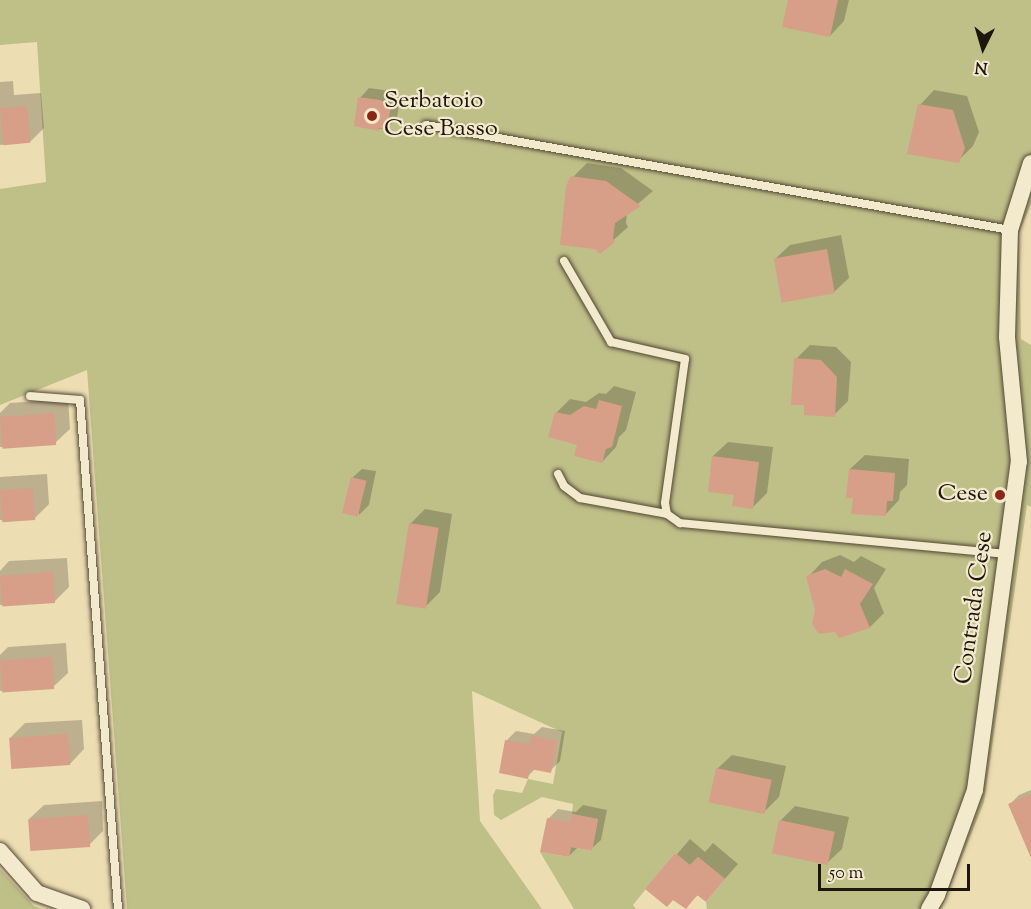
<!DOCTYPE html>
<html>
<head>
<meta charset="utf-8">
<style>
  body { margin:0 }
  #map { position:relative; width:1031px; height:909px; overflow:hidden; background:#edddb2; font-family:"Sorts Mill Goudy",serif }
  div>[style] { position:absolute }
  .green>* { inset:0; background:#bfbf88 }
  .shadow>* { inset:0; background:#0003 }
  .building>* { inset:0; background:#d79f88; transform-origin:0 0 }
  .roads { filter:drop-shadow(0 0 2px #524736) drop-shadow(0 0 2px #524736) }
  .lane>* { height:8px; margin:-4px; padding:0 4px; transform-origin:4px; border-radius:4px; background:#f3e9cd }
  .street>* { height:16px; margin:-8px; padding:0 8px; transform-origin:8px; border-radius:8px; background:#f3e9cd }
  .dots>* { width:16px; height:16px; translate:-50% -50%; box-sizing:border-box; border:3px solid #f3e9cd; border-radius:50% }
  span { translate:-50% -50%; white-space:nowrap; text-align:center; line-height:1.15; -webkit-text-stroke:4.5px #f3e9cd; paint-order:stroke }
  .poi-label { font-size:24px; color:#1e150d }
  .left { translate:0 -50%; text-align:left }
  .right { translate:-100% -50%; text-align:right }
  .street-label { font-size:24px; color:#1e150d }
  .north { position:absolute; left:953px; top:18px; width:60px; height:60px; -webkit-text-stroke:4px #f3e9cd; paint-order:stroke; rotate:185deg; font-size:16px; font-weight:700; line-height:24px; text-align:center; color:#1e150d }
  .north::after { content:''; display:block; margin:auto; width:21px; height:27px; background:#1e150d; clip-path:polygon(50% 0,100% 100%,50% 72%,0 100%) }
  .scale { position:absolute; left:818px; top:864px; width:152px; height:27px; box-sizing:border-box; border:3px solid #1e150d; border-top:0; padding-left:8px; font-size:18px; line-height:21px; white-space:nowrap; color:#1e150d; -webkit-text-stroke:4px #f3e9cd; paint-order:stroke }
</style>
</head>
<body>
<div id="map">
  <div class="green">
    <i style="clip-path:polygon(0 0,1031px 0,1031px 204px,1019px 233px,1021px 339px,1031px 345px,1031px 507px,1027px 505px,984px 802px,941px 909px,707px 909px,706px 902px,725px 879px,698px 857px,690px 865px,675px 853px,633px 905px,636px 909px,574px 909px,540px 852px,569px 857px,571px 847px,592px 851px,598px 819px,572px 814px,573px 804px,542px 797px,501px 820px,494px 815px,493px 795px,496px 789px,522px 793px,528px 779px,553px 784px,562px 732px,472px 691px,480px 821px,542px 909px,127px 909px,87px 370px,0 405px,0 189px,46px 182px,37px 42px,0 45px)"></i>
    <i style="clip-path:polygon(0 869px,34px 906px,42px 909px,0 909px)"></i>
  </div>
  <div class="shadow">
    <i style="clip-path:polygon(789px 0,849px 0,844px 21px,830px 36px)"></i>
    <i style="clip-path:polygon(13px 81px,14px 95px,41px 93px,44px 128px,30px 142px,0 145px,0 82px)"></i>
    <i style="clip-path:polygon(369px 88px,390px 91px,394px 92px,393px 96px,400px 97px,397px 118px,387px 128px,379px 129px,360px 98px)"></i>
    <i style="clip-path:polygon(934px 90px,967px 96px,979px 132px,973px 146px,958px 161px,920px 105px)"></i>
    <i style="clip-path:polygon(587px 163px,621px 168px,653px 191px,627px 213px,626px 223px,628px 227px,600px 252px,596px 247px,573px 177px)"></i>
    <i style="clip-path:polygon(841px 235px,849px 278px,834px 292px,775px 259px,790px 245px)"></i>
    <i style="clip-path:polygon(810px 345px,836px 347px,851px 362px,848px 401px,834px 415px,806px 404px,796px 359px)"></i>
    <i style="clip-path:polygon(614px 386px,636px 392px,626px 430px,619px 437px,616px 447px,602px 462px,579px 444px,556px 413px,570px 399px,586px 402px,599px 393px,606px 394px)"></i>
    <i style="clip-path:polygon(68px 399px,70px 429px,55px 443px,0 447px,0 413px,10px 403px)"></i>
    <i style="clip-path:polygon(728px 442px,773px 447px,767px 493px,753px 507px,735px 494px,713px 456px)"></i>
    <i style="clip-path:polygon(865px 455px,909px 459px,907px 485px,900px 492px,899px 500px,885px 515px,854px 497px,850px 469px)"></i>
    <i style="clip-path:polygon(362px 469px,376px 471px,369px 505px,359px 515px,352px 478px)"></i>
    <i style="clip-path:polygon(47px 474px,49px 504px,35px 518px,0 520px,0 477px)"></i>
    <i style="clip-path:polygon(425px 509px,452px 514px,440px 592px,425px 607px,410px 524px)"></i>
    <i style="clip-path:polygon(840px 555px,854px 562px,861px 556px,886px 569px,874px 588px,884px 613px,870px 627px,816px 610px,808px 577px,822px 562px)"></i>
    <i style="clip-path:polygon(67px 558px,69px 587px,54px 602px,0 605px,0 571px,9px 561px)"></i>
    <i style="clip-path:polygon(66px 643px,68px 673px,53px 687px,0 691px,0 655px,8px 647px)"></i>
    <i style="clip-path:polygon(82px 720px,84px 749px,70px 764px,10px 738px,25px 723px)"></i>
    <i style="clip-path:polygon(542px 727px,565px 731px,560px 761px,550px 771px,536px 768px,527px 777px,507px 740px,516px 731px,534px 734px)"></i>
    <i style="clip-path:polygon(732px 755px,786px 766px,779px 797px,764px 812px,717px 769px)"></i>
    <i style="clip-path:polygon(1031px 790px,1031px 827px,1010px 804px,1019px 795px)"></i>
    <i style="clip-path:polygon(102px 801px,103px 831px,89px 845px,29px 819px,44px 805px)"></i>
    <i style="clip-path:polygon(583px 805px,607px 810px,601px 840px,591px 849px,578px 847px,569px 856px,548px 819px,558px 809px,576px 812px)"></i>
    <i style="clip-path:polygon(795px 806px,849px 817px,842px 849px,827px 863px,774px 851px,781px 820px)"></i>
    <i style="clip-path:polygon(690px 839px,705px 852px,713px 843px,738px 864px,706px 900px,699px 894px,685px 908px,673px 898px,647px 889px)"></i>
  </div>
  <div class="building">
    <i style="clip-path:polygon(788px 0,838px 0,830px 37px,782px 27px)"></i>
    <i style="clip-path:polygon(358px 97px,380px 100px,385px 102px,384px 105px,391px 106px,387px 129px,379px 128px,379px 131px,354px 126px)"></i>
    <i style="clip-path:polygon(918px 104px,953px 110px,965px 148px,959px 163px,907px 154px)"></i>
    <i style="left:27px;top:106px;width:37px;height:27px;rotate:85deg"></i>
    <i style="clip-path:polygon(571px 176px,606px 181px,641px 206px,615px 223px,613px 238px,615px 242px,600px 254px,595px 249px,560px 245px,566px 186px)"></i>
    <i style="left:827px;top:249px;width:45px;height:54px;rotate:80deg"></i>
    <i style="clip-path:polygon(794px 358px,821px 360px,837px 377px,835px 417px,804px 415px,804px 405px,791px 405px)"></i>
    <i style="clip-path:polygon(599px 400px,622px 406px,612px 447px,606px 449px,602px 463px,574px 456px,577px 445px,548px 437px,555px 412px,570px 415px,584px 406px,596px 409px)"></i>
    <i style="left:54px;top:413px;width:32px;height:54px;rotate:86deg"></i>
    <i style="clip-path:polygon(712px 456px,759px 462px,753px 509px,732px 506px,734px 495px,708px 492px)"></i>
    <i style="clip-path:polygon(849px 469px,895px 473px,893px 501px,887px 501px,886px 516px,851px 514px,853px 498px,846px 498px)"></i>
    <i style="left:351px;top:477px;width:16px;height:37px;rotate:14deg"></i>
    <i style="left:33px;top:488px;width:32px;height:33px;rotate:86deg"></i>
    <i style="left:409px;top:523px;width:30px;height:82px;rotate:9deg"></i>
    <i style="clip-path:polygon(825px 569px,841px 577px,845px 569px,873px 584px,860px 604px,870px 628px,839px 638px,835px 632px,819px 634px,812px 624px,815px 610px,806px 576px)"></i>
    <i style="left:53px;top:572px;width:31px;height:53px;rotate:86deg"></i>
    <i style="left:52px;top:657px;width:32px;height:52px;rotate:86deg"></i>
    <i style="left:68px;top:734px;width:31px;height:59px;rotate:86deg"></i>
    <i style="clip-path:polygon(531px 736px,557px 741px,551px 773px,530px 769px,528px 779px,499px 773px,505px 740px,529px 744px)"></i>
    <i style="left:716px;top:768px;width:57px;height:35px;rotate:12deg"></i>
    <i style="clip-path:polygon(1031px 794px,1031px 858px,1008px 804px)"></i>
    <i style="clip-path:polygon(572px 814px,598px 819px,592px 851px,571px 847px,569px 857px,540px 852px,547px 818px,570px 822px)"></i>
    <i style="left:88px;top:815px;width:32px;height:60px;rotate:86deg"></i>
    <i style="left:779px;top:820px;width:57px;height:34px;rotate:12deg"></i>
    <i style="clip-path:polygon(675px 853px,690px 865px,698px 857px,725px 879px,706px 902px,697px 895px,686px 909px,673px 900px,667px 907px,645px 889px)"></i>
  </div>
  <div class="roads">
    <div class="lane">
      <i style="left:426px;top:125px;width:593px;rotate:10.19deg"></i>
      <i style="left:564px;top:261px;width:94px;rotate:59.9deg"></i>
      <i style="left:611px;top:342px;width:76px;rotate:12.9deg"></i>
      <i style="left:685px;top:359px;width:145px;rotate:97.9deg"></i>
      <i style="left:665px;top:503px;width:11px;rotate:80deg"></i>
      <i style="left:667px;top:514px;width:16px;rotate:35deg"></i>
      <i style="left:680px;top:523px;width:327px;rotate:5.4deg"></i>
      <i style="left:30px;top:396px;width:50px;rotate:4.6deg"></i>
      <i style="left:80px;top:400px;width:510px;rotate:85.73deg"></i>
      <i style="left:558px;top:474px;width:13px;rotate:63deg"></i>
      <i style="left:564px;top:486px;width:20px;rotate:37deg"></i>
      <i style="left:580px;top:498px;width:88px;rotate:10.4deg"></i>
    </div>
    <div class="street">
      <i style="left:0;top:851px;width:56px;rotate:48.6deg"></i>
      <i style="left:37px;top:893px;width:48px;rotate:19.6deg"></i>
      <i style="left:929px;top:909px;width:16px;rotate:-60deg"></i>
      <i style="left:937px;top:895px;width:112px;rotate:-70.1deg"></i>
      <i style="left:975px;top:790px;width:331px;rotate:-82.4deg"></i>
      <i style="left:1019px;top:462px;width:126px;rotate:-95.5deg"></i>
      <i style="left:1007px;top:337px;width:107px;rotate:-88.4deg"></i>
      <i style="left:1010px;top:230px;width:70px;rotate:-72.6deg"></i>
    </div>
  </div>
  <div class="dots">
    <i style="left:372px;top:116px;background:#8f2418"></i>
    <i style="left:1000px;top:495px;background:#8f2418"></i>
  </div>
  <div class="poi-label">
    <span class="left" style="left:384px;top:116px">Serbatoio<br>Cese Basso</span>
    <span class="right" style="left:988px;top:495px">Cese</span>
  </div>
  <div class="street-label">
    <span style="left:975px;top:608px;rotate:-82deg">Contrada Cese</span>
  </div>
  <div class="north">N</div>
  <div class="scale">50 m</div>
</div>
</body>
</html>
